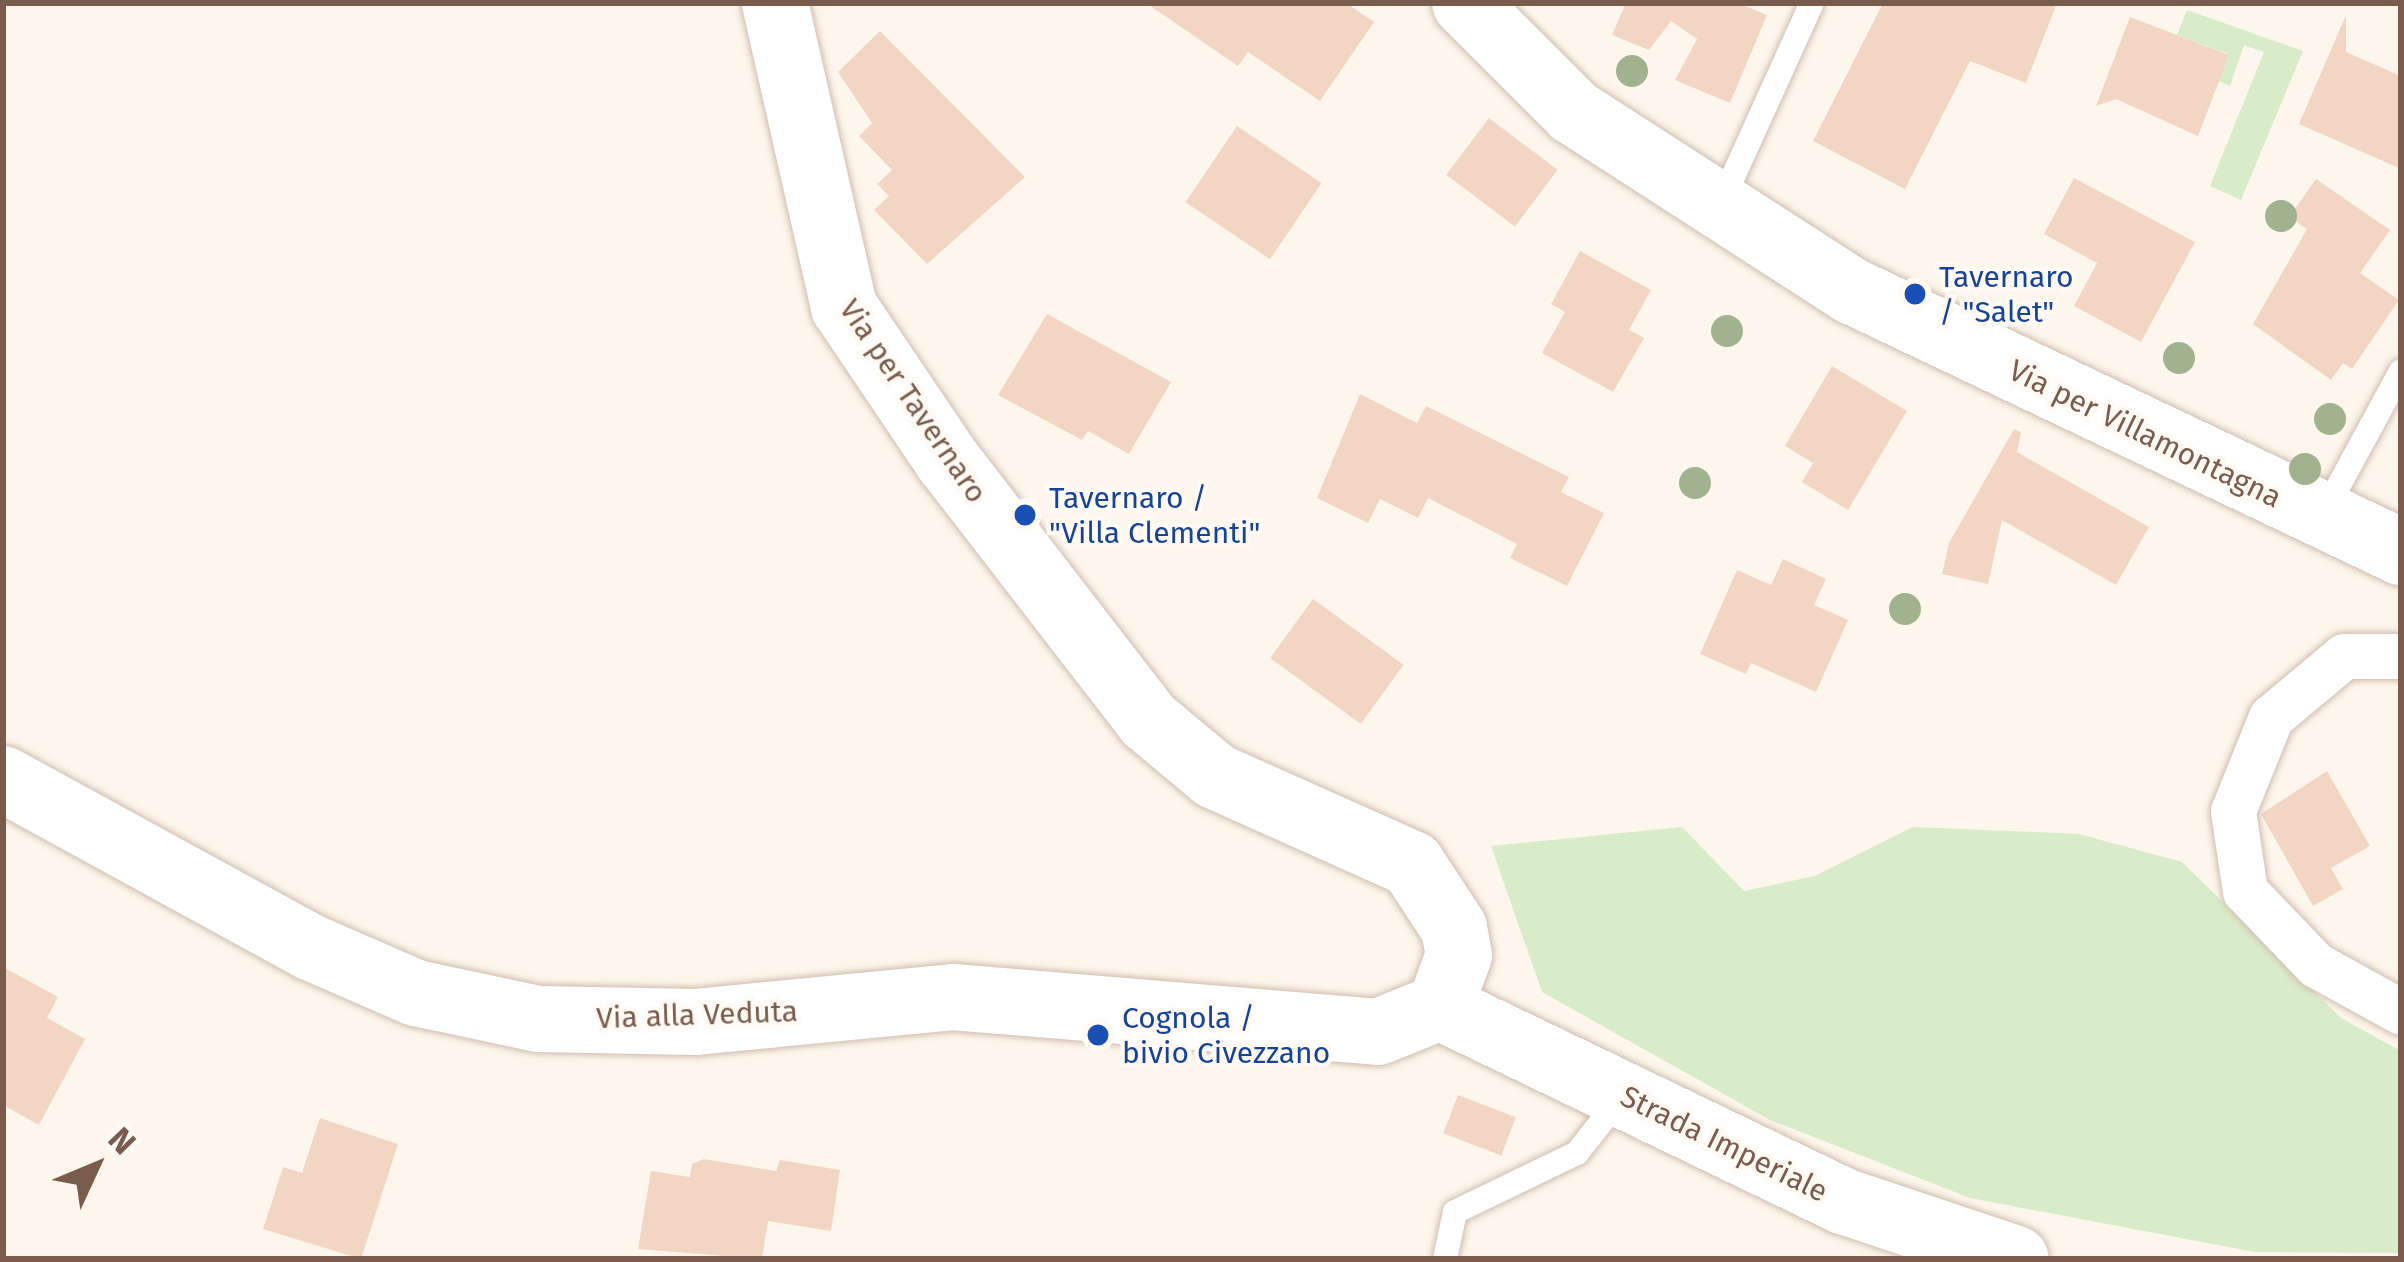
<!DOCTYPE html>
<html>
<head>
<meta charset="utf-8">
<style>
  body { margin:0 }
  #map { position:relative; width:2404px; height:1262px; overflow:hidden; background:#fdf6ec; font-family:"Fira Sans",sans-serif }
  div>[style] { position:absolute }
  .green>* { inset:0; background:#d8ecc9 }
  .building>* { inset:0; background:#f3d5c3; transform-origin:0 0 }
  .roads { filter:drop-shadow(0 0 3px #d1beb0) drop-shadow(0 0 3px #d1beb0) }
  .lane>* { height:24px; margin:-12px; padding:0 12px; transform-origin:12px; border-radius:12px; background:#fff }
  .street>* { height:45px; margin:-22.5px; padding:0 22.5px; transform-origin:22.5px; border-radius:22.5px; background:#fff }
  .secondary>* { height:66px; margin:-33px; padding:0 33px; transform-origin:33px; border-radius:33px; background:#fff }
  .trees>* { width:32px; height:32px; margin:-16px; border-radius:50%; background:#a0b28e }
  .dots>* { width:33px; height:33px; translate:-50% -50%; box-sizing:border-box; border:6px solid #fffaf3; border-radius:50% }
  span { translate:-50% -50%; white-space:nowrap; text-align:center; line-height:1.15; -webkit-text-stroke:9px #fffaf3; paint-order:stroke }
  .transit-label { font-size:30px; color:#164399 }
  .left { translate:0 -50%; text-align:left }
  .street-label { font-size:30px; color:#7a5c4d }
  .frame { position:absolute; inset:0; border:6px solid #7a5c4d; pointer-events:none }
  .north { position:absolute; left:36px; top:1106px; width:120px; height:120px; -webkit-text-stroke:9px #fffaf3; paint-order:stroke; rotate:46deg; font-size:33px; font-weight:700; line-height:48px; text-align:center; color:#7a5c4d }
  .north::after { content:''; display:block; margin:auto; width:42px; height:54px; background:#7a5c4d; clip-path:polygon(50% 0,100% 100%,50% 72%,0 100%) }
</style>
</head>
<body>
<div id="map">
  <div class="green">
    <i style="clip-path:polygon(2187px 10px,2303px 51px,2241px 200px,2210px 186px,2264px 52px,2244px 45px,2230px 86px,2219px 81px,2228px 54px,2177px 35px)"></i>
    <i style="clip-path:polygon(1682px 827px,1744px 891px,1815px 876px,1913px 827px,2079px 834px,2182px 862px,2341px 1018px,2401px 1051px,2401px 1253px,2255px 1252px,1970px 1198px,1770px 1120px,1542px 992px,1491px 846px)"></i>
  </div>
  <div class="building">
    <i style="clip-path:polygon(1146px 3px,1346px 3px,1374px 22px,1320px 101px,1248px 52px,1238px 66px)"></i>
    <i style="clip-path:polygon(1626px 3px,1738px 3px,1767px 15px,1730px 103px,1675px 80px,1697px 39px,1671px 21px,1649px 50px,1612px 35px)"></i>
    <i style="clip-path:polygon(1883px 3px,2057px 3px,2026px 83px,1970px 61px,1905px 189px,1813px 141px)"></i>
    <i style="clip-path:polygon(2346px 15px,2346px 52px,2401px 76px,2401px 169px,2299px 124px)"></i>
    <i style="clip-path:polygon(2130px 17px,2229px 55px,2198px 136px,2116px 99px,2096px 106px)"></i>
    <i style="clip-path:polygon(880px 31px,1025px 177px,927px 264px,874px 210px,889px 196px,877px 184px,892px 170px,859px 136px,872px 123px,838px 72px)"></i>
    <i style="left:1489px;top:118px;width:86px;height:71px;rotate:37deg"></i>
    <i style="left:1237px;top:126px;width:102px;height:92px;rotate:34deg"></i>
    <i style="clip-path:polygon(2074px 178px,2195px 242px,2141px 342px,2074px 306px,2097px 263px,2044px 234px)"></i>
    <i style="clip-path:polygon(2316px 179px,2390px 230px,2360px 273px,2399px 300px,2352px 369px,2343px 363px,2331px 380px,2253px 324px,2307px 229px,2289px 217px)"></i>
    <i style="clip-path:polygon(1580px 251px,1651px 290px,1629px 330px,1644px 338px,1613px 392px,1542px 353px,1565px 312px,1551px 304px)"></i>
    <i style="clip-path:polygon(1047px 314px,1171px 382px,1129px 454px,1088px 431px,1082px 440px,998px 395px)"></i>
    <i style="clip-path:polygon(1832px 366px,1907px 411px,1848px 510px,1802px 482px,1813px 463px,1785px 446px)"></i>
    <i style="clip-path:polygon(1360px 394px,1417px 423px,1426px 406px,1569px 477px,1561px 492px,1604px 513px,1567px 586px,1510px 558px,1517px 544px,1428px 498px,1418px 518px,1380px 499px,1368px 523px,1317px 498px)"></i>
    <i style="clip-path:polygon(2014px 429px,2021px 432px,2017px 452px,2149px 527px,2116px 585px,2002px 520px,1988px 584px,1942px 574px,1949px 543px)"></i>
    <i style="clip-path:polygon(1783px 559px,1826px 579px,1814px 605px,1848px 620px,1816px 692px,1751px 663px,1746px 674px,1700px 654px,1737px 570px,1771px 585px)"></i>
    <i style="left:1313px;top:599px;width:112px;height:73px;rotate:36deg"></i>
    <i style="clip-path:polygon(2327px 771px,2370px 846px,2331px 868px,2343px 889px,2313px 906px,2261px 814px)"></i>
    <i style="clip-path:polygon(3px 967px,58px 997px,47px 1018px,85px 1039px,39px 1125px,3px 1105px)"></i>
    <i style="left:1458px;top:1095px;width:62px;height:41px;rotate:21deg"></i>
    <i style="clip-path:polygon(320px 1118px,398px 1144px,361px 1259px,263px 1229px,283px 1167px,302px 1173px)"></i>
    <i style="clip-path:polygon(704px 1159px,776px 1171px,780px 1160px,840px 1170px,831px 1231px,768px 1221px,762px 1259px,638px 1249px,651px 1171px,690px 1177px,692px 1164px)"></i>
  </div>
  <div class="roads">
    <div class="lane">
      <i style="left:1722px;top:201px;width:217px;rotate:-65.6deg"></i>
      <i style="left:2325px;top:511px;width:159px;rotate:-61.5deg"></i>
      <i style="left:1445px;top:1259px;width:48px;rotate:-78deg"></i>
      <i style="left:1455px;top:1212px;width:136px;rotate:-25.8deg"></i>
      <i style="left:1577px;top:1153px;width:71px;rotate:-51.8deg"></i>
    </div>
    <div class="street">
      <i style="left:2401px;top:656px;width:57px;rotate:180deg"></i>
      <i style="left:2344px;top:656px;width:95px;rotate:140.1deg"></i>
      <i style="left:2271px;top:717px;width:101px;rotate:112deg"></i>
      <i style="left:2233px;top:811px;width:81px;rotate:81.5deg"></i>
      <i style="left:2245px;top:891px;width:103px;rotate:46.2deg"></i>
      <i style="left:2316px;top:965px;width:97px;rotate:28.9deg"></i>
    </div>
    <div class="secondary">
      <i style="left:775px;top:3px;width:312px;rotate:77.2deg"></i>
      <i style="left:844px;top:307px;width:186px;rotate:56deg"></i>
      <i style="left:948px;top:461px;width:327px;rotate:52.3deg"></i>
      <i style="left:1148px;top:720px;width:87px;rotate:39.9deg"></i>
      <i style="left:1215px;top:776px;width:216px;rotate:24.1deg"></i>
      <i style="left:1412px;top:864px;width:77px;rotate:56.7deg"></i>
      <i style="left:1454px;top:928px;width:27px;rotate:80deg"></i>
      <i style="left:1459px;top:955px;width:55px;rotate:110.1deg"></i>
      <i style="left:1465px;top:3px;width:154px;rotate:45deg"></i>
      <i style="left:1574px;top:112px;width:331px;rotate:32.8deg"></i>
      <i style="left:1852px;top:291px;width:608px;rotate:25.43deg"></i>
      <i style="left:3px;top:779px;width:350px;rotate:28.7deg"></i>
      <i style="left:310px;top:947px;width:116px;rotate:23.5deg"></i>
      <i style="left:416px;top:993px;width:125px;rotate:12deg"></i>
      <i style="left:538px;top:1019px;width:157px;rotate:1.1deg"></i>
      <i style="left:695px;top:1022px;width:259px;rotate:-5.5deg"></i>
      <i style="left:953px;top:997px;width:426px;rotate:4.7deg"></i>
      <i style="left:1378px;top:1032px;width:67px;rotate:-22deg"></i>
      <i style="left:1440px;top:1007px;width:447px;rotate:25.7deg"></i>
      <i style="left:1843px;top:1201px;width:182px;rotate:18.5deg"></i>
    </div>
  </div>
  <div class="trees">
    <i style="left:1632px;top:71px"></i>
    <i style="left:2281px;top:216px"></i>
    <i style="left:1727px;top:331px"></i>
    <i style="left:2179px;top:358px"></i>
    <i style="left:2330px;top:419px"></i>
    <i style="left:2305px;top:469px"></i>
    <i style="left:1695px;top:483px"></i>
    <i style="left:1905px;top:609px"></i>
  </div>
  <div class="dots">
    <i style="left:1915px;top:294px;background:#1a4fb4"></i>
    <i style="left:1025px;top:515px;background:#1a4fb4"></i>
    <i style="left:1098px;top:1035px;background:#1a4fb4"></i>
  </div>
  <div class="transit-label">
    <span class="left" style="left:1939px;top:294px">Tavernaro<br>/ "Salet"</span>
    <span class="left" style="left:1049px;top:515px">Tavernaro /<br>"Villa Clementi"</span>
    <span class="left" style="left:1122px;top:1035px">Cognola /<br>bivio Civezzano</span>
  </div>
  <div class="street-label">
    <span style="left:913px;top:401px;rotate:56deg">Via per Tavernaro</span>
    <span style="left:2145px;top:434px;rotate:26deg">Via per Villamontagna</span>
    <span style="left:697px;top:1015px;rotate:-2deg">Via alla Veduta</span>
    <span style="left:1724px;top:1144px;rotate:26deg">Strada Imperiale</span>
  </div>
  <div class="frame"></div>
  <div class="north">N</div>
</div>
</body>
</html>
